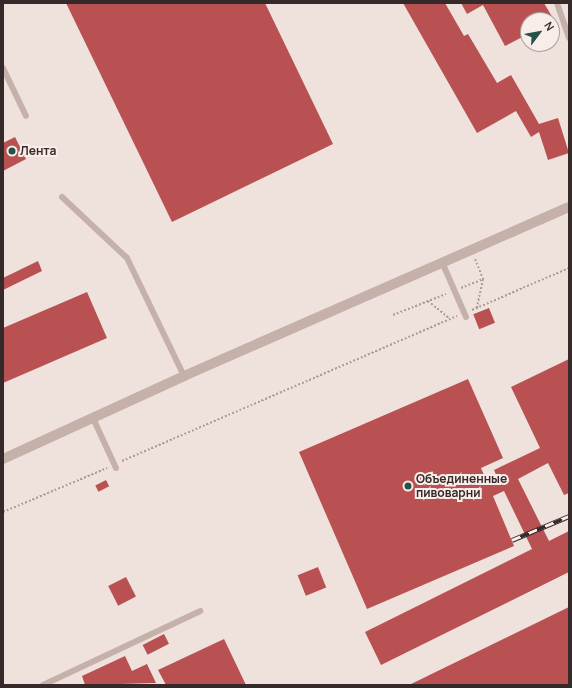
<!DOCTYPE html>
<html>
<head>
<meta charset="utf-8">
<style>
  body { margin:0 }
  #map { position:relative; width:572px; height:688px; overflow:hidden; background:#efe2dd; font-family:Manrope,sans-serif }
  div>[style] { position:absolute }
  .building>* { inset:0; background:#b95152; transform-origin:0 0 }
  .path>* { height:2px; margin-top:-1px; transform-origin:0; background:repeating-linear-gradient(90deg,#b29a94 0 2px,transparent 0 4px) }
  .lane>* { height:6px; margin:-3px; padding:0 3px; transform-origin:3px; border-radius:3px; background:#c6b0aa }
  .street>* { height:10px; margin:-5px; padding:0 5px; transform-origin:5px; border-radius:5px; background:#c6b0aa }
  .rail>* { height:4.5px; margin-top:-2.25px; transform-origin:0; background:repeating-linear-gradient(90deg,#f8ede9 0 9px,#352a29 0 18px); box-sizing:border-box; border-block:1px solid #352a29 }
  .dots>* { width:11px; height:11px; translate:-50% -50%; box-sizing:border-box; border:2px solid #f8ede9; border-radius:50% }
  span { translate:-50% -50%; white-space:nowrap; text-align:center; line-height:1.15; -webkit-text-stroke:4px #f8ede9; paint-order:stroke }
  .poi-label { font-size:12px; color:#352a29; font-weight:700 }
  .left { translate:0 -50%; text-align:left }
  .frame { position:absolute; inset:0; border:4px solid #352a29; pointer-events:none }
  .north { position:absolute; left:520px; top:12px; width:40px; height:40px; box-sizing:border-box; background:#f8ede9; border:1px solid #aa9f9c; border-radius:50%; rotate:58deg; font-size:11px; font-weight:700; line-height:16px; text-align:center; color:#352a29 }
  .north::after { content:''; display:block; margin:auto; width:14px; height:18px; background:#235249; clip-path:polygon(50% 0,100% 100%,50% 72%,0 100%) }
</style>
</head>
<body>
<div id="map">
  <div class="building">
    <i style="clip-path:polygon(66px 3px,265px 3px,333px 144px,172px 222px)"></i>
    <i style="clip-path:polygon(403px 3px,445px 3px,464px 36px,468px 34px,497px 83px,511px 75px,539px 124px,558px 118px,569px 153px,548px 160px,539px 132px,531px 137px,516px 111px,477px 133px)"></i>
    <i style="clip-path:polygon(461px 3px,544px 3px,554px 20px,528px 20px,528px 34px,505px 46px,483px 5px,467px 14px)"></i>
    <i style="clip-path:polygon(15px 137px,26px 159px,3px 171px,3px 143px)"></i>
    <i style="clip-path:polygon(38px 261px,42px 271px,3px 290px,3px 278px)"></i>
    <i style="clip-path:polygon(87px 292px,107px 338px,3px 383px,3px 328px)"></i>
    <i style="left:489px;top:308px;width:16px;height:17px;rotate:68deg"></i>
    <i style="clip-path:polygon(569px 359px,569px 493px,564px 495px,548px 463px,518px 479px,549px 541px,569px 531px,569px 572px,381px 665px,365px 632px,532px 549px,504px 491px,493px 496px,514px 546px,367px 609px,299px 452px,468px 379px,503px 458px,481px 468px,487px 482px,497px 477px,494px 470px,540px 448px,511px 387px)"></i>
    <i style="left:106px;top:480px;width:7px;height:12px;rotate:63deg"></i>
    <i style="left:318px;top:567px;width:22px;height:22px;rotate:68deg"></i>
    <i style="left:126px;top:577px;width:22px;height:20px;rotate:63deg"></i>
    <i style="clip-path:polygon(569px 607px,569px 685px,409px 685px)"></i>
    <i style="left:164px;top:634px;width:11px;height:24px;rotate:63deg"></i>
    <i style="clip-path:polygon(224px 639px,246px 685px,166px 685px,158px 670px)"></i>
    <i style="clip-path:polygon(125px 656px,132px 671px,147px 664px,156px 683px,85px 685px,82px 676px)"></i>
  </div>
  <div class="path">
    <i style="left:475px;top:259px;width:22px;rotate:68deg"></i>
    <i style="left:483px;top:279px;width:30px;rotate:102deg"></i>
    <i style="left:461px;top:288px;width:24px;rotate:-22deg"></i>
    <i style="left:428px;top:301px;width:28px;rotate:39deg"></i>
    <i style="left:472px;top:310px;width:106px;rotate:-23.4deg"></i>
    <i style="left:393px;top:315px;width:57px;rotate:-21.6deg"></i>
    <i style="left:122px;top:461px;width:365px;rotate:-23.4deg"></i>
    <i style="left:3px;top:512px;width:113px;rotate:-22.9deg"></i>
  </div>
  <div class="lane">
    <i style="left:557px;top:3px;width:37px;rotate:71deg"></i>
    <i style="left:3px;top:68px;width:53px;rotate:64.4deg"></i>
    <i style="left:62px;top:197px;width:89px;rotate:43.2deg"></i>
    <i style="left:127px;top:258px;width:131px;rotate:64.2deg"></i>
    <i style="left:442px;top:262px;width:60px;rotate:66.4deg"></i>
    <i style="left:93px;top:418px;width:55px;rotate:65.3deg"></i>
    <i style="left:43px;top:685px;width:174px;rotate:-25.2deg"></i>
  </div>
  <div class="street">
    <i style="left:3px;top:459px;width:199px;rotate:-24.6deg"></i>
    <i style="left:184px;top:376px;width:420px;rotate:-23.7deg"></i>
  </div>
  <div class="rail">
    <i style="left:512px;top:540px;width:62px;rotate:-22.8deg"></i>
  </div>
  <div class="dots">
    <i style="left:12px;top:151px;background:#235249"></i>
    <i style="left:408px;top:486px;background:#235249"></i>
  </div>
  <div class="poi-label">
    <span class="left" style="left:20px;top:151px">Лента</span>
    <span class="left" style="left:416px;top:486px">Объединенные<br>пивоварни</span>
  </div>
  <div class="frame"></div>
  <div class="north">N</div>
</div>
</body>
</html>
